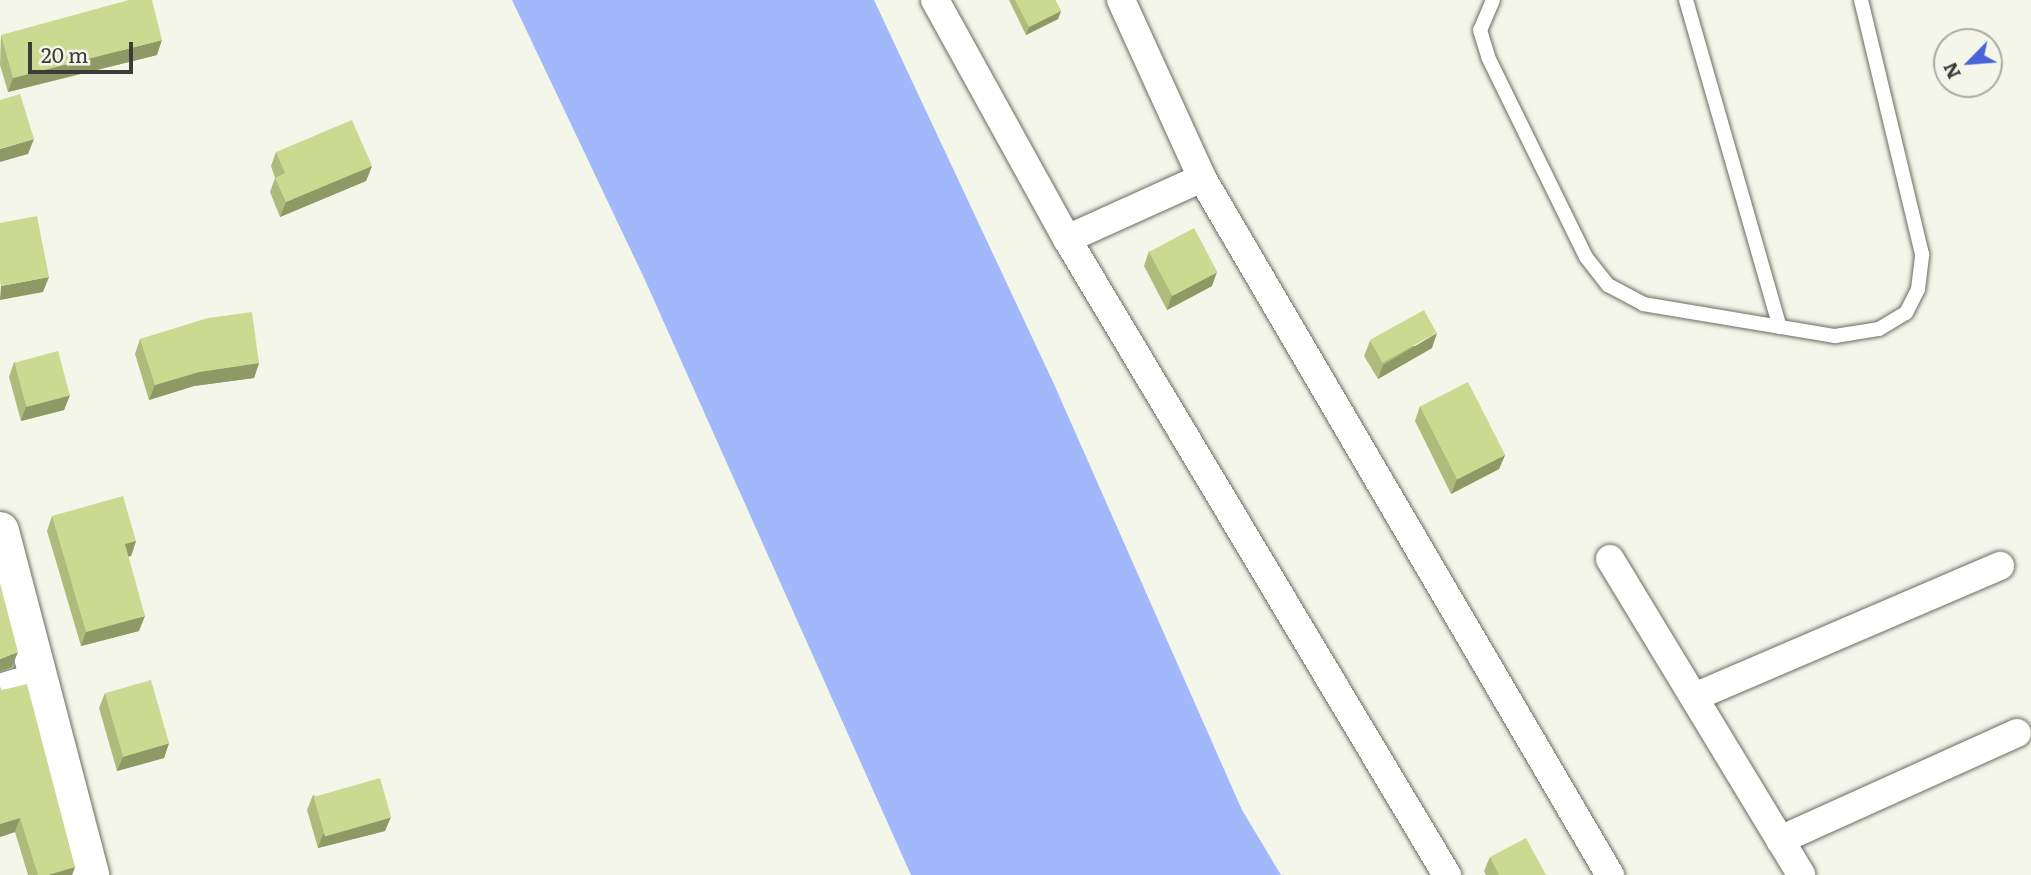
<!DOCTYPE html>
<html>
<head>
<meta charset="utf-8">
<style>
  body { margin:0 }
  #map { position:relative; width:2031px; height:875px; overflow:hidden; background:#f3f6e9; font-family:Literata,serif }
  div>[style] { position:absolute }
  .water>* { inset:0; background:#a1b8fa }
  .roads { filter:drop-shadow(0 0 2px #696c61) drop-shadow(0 0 2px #696c61) }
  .lane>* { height:14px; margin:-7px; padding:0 7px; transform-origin:7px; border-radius:7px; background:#fff }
  .street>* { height:28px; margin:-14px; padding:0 14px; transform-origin:14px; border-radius:14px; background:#fff }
  .secondary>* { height:38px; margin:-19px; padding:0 19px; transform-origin:19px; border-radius:19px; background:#fff }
  .wall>* { inset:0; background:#afbb7c }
  .shaded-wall>* { inset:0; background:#8e9965 }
  .building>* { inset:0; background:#cbda90; transform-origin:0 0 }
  span { translate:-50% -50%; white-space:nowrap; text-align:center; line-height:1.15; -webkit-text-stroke:5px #f3f6e9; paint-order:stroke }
  .north { position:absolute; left:1933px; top:28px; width:70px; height:70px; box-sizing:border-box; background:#f3f6e9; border:2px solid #a9aca2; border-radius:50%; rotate:245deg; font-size:19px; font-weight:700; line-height:28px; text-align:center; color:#3b3c37 }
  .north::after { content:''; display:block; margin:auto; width:24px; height:32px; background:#4864d8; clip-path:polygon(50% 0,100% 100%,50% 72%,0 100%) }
  .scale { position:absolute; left:28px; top:42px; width:105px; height:32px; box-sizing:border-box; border:4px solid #3b3c37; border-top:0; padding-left:9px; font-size:21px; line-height:24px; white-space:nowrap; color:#3b3c37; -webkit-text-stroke:5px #f3f6e9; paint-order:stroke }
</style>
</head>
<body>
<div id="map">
  <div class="water">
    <i style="clip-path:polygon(512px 0,874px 0,1053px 382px,1242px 810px,1281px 875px,911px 875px,645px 280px)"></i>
  </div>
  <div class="roads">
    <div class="lane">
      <i style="left:1493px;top:0;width:33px;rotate:113deg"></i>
      <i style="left:1480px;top:30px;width:28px;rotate:73deg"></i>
      <i style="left:1488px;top:57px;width:223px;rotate:63.9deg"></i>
      <i style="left:1586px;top:257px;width:36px;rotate:52deg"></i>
      <i style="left:1608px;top:285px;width:40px;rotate:28deg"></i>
      <i style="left:1643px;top:304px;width:195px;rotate:9.5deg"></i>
      <i style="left:1835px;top:336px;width:45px;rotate:-9deg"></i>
      <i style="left:1879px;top:329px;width:31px;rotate:-31deg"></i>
      <i style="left:1906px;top:313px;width:27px;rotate:-63deg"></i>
      <i style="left:1918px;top:289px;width:35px;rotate:-83deg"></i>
      <i style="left:1922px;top:254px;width:261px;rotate:-103.5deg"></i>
      <i style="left:1686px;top:0;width:340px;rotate:74deg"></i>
    </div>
    <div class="street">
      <i style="left:935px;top:0;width:273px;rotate:61.1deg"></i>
      <i style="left:1067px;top:239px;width:741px;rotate:59.14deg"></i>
      <i style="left:1121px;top:0;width:196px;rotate:65.5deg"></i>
      <i style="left:1202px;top:178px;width:808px;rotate:59.66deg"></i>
      <i style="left:1067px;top:239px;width:148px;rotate:-24.3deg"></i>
      <i style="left:1610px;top:559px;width:369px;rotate:58.8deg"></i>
      <i style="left:0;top:688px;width:38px;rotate:-17deg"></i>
      <i style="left:1694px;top:697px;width:333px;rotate:-23.2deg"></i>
      <i style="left:1780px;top:840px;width:260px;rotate:-24.3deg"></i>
    </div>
    <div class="secondary">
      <i style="left:0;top:531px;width:356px;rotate:75.3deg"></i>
    </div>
  </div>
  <div class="wall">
    <i style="clip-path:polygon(1009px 0,1055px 0,1061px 11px,1058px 19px,1026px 35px)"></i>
    <i style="clip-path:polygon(1px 35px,157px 55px,8px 92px,0 65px)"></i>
    <i style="clip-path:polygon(276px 152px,372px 166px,366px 181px,280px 217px,270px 192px,275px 178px,271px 166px)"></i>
    <i style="clip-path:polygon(1149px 251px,1212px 286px,1167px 310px,1144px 266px)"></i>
    <i style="clip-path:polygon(140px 339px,259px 363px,254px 378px,194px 386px,149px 400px,135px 354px)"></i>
    <i style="clip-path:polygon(1370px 341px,1432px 348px,1378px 379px,1364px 356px)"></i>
    <i style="clip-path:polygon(14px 362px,70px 395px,64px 410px,21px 421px,9px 377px)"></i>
    <i style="clip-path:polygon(1420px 406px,1505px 455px,1499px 469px,1451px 494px,1415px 421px)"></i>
    <i style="clip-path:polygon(52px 516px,136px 541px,131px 556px,128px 556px,139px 631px,81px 646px,47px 531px)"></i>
    <i style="clip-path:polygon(0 687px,75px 867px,72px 875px,28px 875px,15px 832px,0 837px)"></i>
    <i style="clip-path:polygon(105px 693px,169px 743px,164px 758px,117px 771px,99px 708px)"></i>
    <i style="clip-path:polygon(313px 795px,385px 831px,318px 848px,307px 810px)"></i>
    <i style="clip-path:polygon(1490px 857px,1546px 875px,1486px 875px,1484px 871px)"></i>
  </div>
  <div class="shaded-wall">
    <i style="clip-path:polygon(1061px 11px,1058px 19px,1026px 35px,1029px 27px)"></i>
    <i style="clip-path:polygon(162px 40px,157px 55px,8px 92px,13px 78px)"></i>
    <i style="clip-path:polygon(34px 139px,28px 154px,0 162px,0 149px)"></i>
    <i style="clip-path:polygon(372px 166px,366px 181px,280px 217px,286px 202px)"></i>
    <i style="clip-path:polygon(1217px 272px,1212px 286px,1167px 310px,1172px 295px)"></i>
    <i style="clip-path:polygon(49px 277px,43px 292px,0 300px,1px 286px)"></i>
    <i style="clip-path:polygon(1437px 333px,1432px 348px,1378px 379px,1383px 365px)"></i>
    <i style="clip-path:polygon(259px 363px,254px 378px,194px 386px,149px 400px,155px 385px,199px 372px)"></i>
    <i style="clip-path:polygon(70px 395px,64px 410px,21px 421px,26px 406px)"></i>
    <i style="clip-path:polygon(1505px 455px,1499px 469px,1451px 494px,1457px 479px)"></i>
    <i style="clip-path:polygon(136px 541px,131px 556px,120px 559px,125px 544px)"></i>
    <i style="clip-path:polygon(145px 616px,139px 631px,81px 646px,86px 632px)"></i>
    <i style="clip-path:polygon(18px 652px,12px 667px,0 672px,0 659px)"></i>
    <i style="clip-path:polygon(169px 743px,164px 758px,117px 771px,123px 757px)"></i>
    <i style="clip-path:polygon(391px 817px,385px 831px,318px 848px,323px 834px)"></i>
    <i style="clip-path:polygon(20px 818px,15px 832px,0 837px,0 824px)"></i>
    <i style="clip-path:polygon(75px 867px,72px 875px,48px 875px)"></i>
  </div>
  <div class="building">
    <i style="clip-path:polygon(129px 0,152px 0,162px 40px,13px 78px,1px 35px)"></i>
    <i style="clip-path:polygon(1015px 0,1055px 0,1061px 11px,1029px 27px)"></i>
    <i style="clip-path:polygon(20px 94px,34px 139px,0 149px,0 100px)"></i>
    <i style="clip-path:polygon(352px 120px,372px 166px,286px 202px,275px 178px,285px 173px,276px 152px)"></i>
    <i style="clip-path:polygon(37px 216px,49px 277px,1px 286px,0 281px,0 223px)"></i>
    <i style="left:1194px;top:228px;width:50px;height:51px;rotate:62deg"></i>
    <i style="left:1424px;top:310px;width:26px;height:62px;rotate:61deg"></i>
    <i style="clip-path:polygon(252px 312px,259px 363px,199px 372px,155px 385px,140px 339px,208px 318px)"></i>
    <i style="left:58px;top:351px;width:46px;height:45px;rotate:75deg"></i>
    <i style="left:1468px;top:382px;width:82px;height:54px;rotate:63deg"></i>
    <i style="clip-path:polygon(123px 496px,136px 541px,125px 544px,145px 616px,86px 632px,52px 516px)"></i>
    <i style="clip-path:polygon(0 583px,18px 652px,0 659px)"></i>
    <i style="left:151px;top:680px;width:66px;height:48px;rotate:74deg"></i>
    <i style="clip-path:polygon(27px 684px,75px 867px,48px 875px,38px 875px,20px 818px,0 824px,0 687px,2px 690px)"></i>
    <i style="left:380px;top:778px;width:41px;height:69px;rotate:74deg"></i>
    <i style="clip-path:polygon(1526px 838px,1546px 875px,1499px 875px,1490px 857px)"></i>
  </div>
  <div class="north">N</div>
  <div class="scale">20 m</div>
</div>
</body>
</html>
